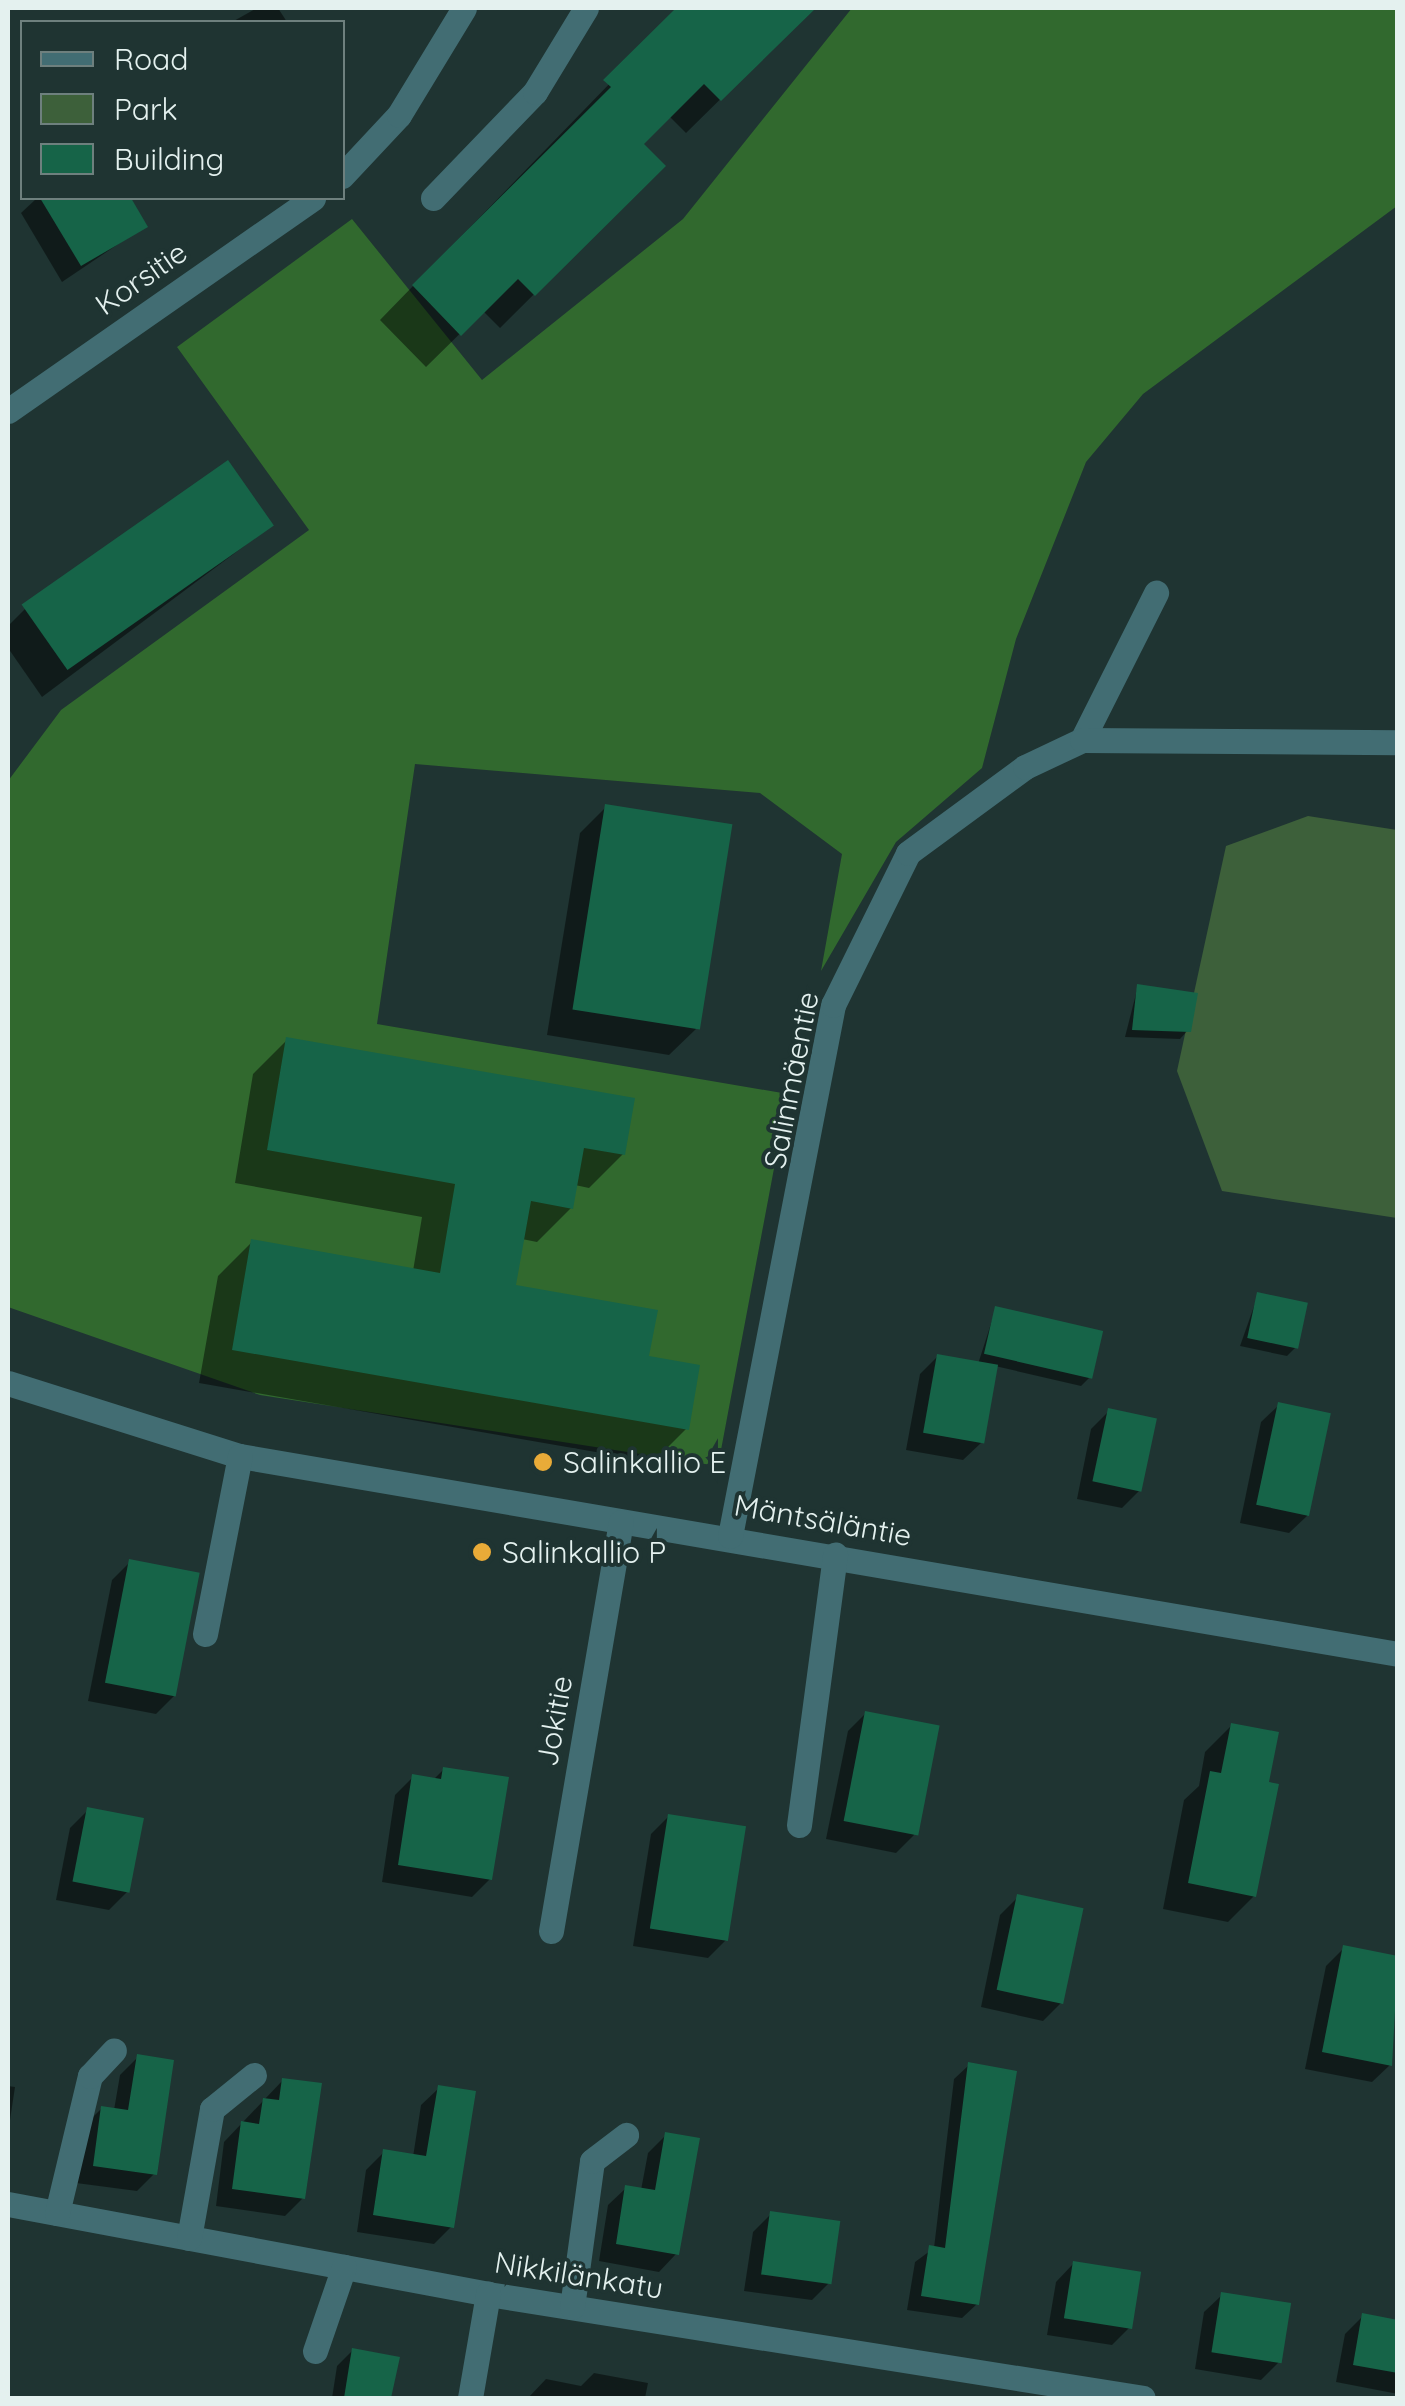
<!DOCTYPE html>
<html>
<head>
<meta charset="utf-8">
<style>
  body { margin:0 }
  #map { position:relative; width:1405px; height:2406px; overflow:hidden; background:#1f3432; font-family:Quicksand,sans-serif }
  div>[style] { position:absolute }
  .green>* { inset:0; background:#3d603a }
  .forest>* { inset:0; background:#31692e }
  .shadow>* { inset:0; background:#0007 }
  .building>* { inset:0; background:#166448; transform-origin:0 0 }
  .minor>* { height:25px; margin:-12.5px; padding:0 12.5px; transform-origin:12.5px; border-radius:12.5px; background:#426d73 }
  .dots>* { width:28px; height:28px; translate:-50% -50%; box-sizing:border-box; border:5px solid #1f3432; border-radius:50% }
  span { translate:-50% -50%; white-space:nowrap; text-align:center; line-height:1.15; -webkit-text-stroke:8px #1f3432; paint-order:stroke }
  .street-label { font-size:30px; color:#e4f1ef }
  .poi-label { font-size:30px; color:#e4f1ef }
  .left { translate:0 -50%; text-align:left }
  .frame { position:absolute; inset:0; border:10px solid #e4f1ef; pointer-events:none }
  .legend { position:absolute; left:20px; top:20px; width:325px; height:180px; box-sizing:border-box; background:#1f3432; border:2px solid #6e807e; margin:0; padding:12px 18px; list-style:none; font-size:30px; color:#e4f1ef }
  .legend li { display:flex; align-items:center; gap:20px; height:50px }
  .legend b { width:50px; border:2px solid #6e807e }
</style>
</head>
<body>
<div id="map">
  <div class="green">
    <i style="clip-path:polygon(1308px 816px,1397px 830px,1397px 1218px,1222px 1191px,1177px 1071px,1226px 846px)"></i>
  </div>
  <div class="forest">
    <i style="clip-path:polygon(852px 8px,1397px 8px,1397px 206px,1143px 394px,1086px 462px,1016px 639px,982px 768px,896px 842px,821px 971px,842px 854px,760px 793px,415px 764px,377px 1024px,788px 1094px,718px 1466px,260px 1395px,8px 1307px,8px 781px,61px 710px,309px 530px,177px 347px,352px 219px,482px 380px,683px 219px)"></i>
  </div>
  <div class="shadow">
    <i style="clip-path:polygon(257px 8px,278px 8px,287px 22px,232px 22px)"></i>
    <i style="clip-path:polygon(683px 8px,813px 8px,686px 133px,669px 116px,641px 144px,663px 166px,500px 328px,483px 311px,426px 367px,380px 320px)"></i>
    <i style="clip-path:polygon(37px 198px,128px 198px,145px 226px,62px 282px,21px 213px)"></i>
    <i style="clip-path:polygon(271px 526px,42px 697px,8px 648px,8px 626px,25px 609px)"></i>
    <i style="clip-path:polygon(606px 807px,696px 1029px,669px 1055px,547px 1035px,580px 833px)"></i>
    <i style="clip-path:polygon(1138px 986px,1188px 1030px,1180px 1039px,1125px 1037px)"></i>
    <i style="clip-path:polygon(287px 1040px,623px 1154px,589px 1188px,575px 1185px,571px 1208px,537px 1242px,522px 1239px,513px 1287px,646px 1358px,687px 1428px,653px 1462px,199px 1383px,218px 1276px,252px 1242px,413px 1271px,422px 1217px,235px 1183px,253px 1074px)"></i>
    <i style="clip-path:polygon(1258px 1295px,1296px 1347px,1287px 1356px,1240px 1346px)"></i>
    <i style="clip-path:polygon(996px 1308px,1090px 1377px,1081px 1386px,995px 1366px,981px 1443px,963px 1460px,906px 1450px,920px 1374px,938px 1356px,978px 1364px)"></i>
    <i style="clip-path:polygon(1279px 1405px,1307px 1516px,1289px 1533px,1240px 1523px,1261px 1422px)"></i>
    <i style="clip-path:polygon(1109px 1411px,1140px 1490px,1122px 1508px,1077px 1499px,1091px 1429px)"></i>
    <i style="clip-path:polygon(130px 1562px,174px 1696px,156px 1714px,88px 1701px,112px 1580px)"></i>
    <i style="clip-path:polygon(866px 1713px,914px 1835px,896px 1853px,826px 1839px,848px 1731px)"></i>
    <i style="clip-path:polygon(1232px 1725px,1254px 1896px,1228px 1922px,1163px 1909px,1184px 1800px,1199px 1786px,1205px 1752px)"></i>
    <i style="clip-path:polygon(444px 1769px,490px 1879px,472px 1897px,382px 1882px,395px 1795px,413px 1777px,433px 1780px)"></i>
    <i style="clip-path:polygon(88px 1810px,127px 1892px,109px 1910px,56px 1900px,70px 1828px)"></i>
    <i style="clip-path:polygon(669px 1816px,726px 1940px,708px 1958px,633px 1946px,651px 1834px)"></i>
    <i style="clip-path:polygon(1018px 1897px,1061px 2003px,1043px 2021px,981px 2007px,1000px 1915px)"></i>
    <i style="clip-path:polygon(1344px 1948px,1398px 1959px,1390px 2065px,1372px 2082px,1305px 2069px,1326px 1966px)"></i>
    <i style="clip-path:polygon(138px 2057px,155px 2173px,137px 2191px,76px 2183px,84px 2126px,102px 2108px,114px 2110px,120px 2075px)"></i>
    <i style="clip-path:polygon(969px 2065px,977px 2304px,962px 2318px,907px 2310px,915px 2262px,934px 2248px,954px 2079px)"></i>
    <i style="clip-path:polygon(283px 2080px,303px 2198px,285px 2216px,216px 2206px,224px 2142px)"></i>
    <i style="clip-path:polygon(8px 2086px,15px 2087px,8px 2133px)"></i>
    <i style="clip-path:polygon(439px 2088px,452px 2226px,434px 2244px,357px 2232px,366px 2170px,384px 2152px,413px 2157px,421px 2105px)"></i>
    <i style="clip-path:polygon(666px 2135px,676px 2254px,659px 2272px,599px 2261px,608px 2205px,626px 2188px,641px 2190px,648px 2153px)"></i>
    <i style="clip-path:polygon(771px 2214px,830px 2282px,812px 2300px,744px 2291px,753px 2232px)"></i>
    <i style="clip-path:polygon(1073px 2264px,1130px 2327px,1112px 2345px,1047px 2335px,1056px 2282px)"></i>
    <i style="clip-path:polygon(1222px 2295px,1279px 2362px,1261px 2380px,1195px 2369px,1204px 2312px)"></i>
    <i style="clip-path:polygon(1363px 2316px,1398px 2322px,1398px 2394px,1336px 2382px,1345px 2334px)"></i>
    <i style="clip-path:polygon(353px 2350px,397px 2359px,389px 2398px,332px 2398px,337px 2366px)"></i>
    <i style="clip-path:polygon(594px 2373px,648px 2383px,645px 2398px,528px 2398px,546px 2379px,581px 2386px)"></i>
  </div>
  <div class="building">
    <i style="clip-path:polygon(676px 8px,816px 8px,721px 101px,704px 84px,644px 144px,666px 166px,535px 296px,518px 279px,461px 336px,412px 285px,611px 87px,603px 80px)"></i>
    <i style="clip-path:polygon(40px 198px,131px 198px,148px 227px,81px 266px)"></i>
    <i style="left:228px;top:460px;width:80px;height:252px;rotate:55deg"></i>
    <i style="left:605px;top:804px;width:129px;height:208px;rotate:9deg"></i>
    <i style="clip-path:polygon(1137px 984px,1198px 993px,1191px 1032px,1132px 1030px)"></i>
    <i style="clip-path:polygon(286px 1037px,635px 1098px,625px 1155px,584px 1148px,573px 1209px,531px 1201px,516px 1285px,658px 1310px,649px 1356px,700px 1365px,689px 1430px,232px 1350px,251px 1239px,440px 1273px,455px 1184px,267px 1150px)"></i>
    <i style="left:1257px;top:1292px;width:52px;height:47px;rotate:12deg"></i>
    <i style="left:995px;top:1306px;width:111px;height:49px;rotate:13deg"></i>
    <i style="left:937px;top:1354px;width:62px;height:80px;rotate:10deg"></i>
    <i style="left:1278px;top:1402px;width:54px;height:105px;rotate:12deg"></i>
    <i style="left:1108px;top:1408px;width:50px;height:75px;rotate:12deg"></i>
    <i style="left:129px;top:1559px;width:72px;height:126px;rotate:11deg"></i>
    <i style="left:865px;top:1711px;width:76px;height:112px;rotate:11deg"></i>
    <i style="clip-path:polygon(1231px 1723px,1279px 1732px,1269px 1782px,1279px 1784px,1256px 1897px,1188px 1883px,1210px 1771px,1221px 1773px)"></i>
    <i style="clip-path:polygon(443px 1767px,509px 1777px,492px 1880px,398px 1865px,412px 1774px,441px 1779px)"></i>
    <i style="left:87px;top:1807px;width:58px;height:76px;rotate:11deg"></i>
    <i style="left:668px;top:1814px;width:79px;height:116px;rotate:9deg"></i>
    <i style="left:1017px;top:1894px;width:68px;height:98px;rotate:12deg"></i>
    <i style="clip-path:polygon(1343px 1945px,1398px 1956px,1392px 2066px,1322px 2052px)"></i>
    <i style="clip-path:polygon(137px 2054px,174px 2060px,157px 2175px,93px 2166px,101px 2106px,128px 2110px)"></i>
    <i style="clip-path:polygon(968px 2062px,1017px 2071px,979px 2305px,921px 2296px,929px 2245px,945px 2248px)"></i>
    <i style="clip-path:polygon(282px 2078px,322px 2083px,305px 2199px,232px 2189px,241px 2121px,259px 2124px,263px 2098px,279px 2100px)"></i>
    <i style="clip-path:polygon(438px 2085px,476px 2091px,454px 2228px,373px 2215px,383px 2149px,426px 2156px)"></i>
    <i style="clip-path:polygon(665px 2132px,700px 2138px,679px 2255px,616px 2244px,625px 2185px,655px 2190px)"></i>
    <i style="left:770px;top:2211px;width:71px;height:64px;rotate:8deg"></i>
    <i style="left:1073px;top:2261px;width:69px;height:58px;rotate:9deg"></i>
    <i style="left:1221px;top:2292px;width:71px;height:61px;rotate:9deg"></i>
    <i style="clip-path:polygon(1362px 2313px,1398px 2320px,1398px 2373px,1353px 2365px)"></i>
    <i style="clip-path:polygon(352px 2348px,400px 2357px,391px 2398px,344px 2398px)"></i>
  </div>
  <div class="minor">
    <i style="left:342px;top:176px;width:83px;rotate:-46.9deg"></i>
    <i style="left:399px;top:115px;width:125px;rotate:-58.7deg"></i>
    <i style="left:433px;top:198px;width:147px;rotate:-46.1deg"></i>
    <i style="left:535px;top:92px;width:98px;rotate:-58.7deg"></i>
    <i style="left:8px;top:411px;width:372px;rotate:-34.9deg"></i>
    <i style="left:1082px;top:740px;width:165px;rotate:-63.3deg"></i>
    <i style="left:8px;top:1383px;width:243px;rotate:17.5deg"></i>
    <i style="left:240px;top:1456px;width:1175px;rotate:9.7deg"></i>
    <i style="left:730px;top:1536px;width:541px;rotate:-79.02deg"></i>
    <i style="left:833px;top:1005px;width:169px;rotate:-63.7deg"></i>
    <i style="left:908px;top:853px;width:145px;rotate:-36.3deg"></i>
    <i style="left:1025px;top:767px;width:63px;rotate:-25.3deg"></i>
    <i style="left:1082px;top:740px;width:316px;rotate:0.4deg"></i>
    <i style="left:205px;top:1634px;width:181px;rotate:-78.9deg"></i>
    <i style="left:799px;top:1825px;width:273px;rotate:-82.4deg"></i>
    <i style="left:551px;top:1931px;width:415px;rotate:-80.3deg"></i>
    <i style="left:8px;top:2204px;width:488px;rotate:10.6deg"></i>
    <i style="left:488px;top:2294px;width:663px;rotate:9.02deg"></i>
    <i style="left:57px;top:2213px;width:141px;rotate:-76.5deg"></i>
    <i style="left:90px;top:2076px;width:35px;rotate:-47deg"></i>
    <i style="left:189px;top:2238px;width:131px;rotate:-79.9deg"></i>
    <i style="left:212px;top:2109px;width:54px;rotate:-39deg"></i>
    <i style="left:572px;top:2307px;width:147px;rotate:-82.2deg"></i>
    <i style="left:592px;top:2161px;width:43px;rotate:-37.4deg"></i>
    <i style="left:315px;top:2351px;width:89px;rotate:-71deg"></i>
    <i style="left:470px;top:2398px;width:106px;rotate:-80.2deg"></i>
  </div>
  <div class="dots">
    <i style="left:543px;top:1462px;background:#e9ab38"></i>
    <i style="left:482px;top:1552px;background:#e9ab38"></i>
  </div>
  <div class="street-label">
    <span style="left:141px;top:278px;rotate:-35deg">Korsitie</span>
    <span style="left:791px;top:1080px;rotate:-79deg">Salinmäentie</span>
    <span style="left:823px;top:1520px;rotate:10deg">Mäntsäläntie</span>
    <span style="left:554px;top:1721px;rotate:-80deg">Jokitie</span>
    <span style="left:579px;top:2275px;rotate:9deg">Nikkilänkatu</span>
  </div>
  <div class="poi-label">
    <span class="left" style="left:563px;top:1462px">Salinkallio E</span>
    <span class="left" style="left:502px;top:1552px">Salinkallio P</span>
  </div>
  <div class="frame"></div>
  <ul class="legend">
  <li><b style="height:12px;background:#426d73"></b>Road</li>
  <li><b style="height:28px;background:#3d603a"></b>Park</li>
  <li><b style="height:28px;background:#166448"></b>Building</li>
  </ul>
</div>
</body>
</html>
